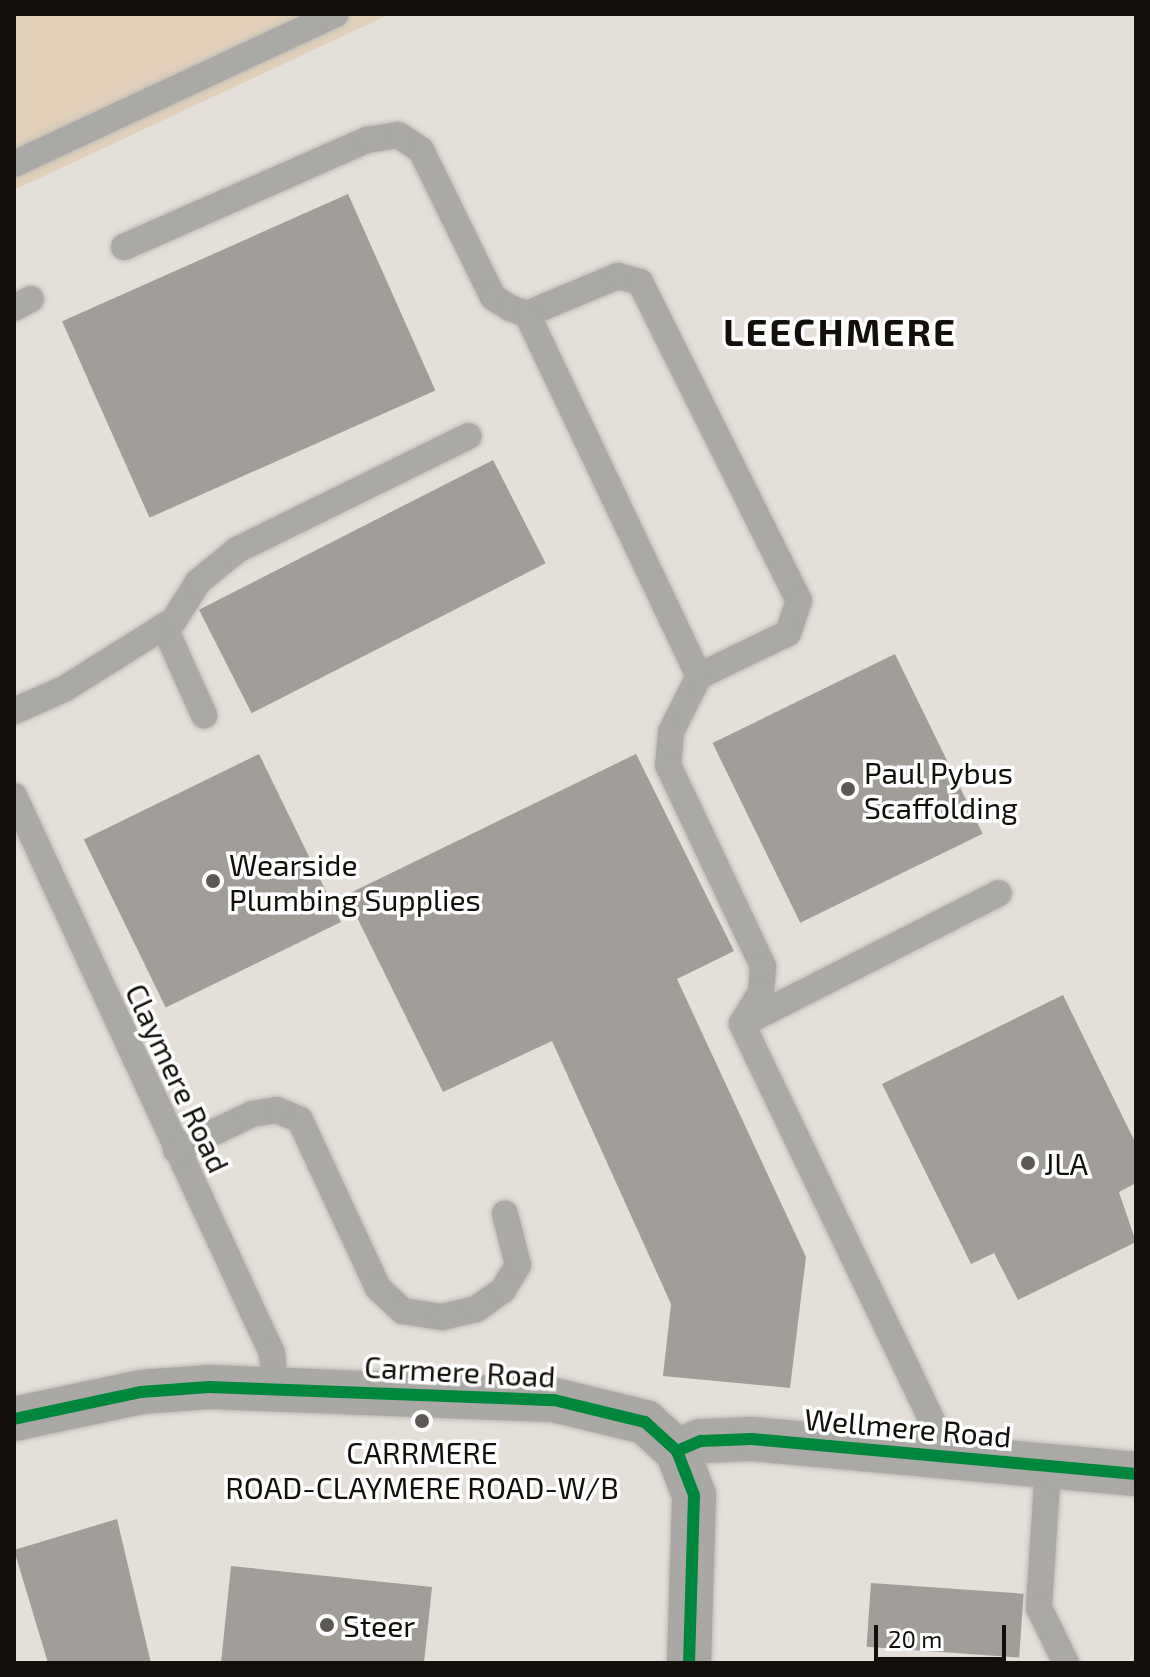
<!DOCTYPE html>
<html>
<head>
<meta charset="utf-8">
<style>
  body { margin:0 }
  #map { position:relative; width:1150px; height:1677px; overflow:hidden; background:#e4dfd9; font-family:"Exo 2",sans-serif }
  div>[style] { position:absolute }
  .green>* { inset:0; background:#e0d0ba }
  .building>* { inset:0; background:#a19d99; transform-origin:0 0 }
  .roads { filter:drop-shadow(0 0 2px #bebab5) drop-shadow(0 0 2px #bebab5) }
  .lane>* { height:26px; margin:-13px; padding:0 13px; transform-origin:13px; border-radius:13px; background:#aaa9a6 }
  .street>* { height:44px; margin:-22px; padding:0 22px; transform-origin:22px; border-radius:22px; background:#aaa9a6 }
  .secondary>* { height:44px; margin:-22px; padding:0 22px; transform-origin:22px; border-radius:22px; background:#a9a8a4 }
  .cycleway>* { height:12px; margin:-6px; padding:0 6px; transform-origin:6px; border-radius:6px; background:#00873e }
  .dots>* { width:22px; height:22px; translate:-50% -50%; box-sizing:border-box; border:4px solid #fff; border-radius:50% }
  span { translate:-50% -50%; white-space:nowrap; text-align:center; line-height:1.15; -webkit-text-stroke:7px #fff; paint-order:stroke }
  .poi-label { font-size:30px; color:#13100c }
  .left { translate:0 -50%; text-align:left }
  .street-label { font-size:30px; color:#13100c }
  .district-label { font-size:38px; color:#13100c; font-weight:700; letter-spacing:2px }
  .frame { position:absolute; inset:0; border:16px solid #13100c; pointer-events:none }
  .scale { position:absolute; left:874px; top:1625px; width:132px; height:36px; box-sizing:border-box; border:4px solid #13100c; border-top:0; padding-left:10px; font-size:24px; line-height:28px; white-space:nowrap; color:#13100c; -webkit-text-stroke:6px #fff; paint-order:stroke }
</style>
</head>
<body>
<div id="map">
  <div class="green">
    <i style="clip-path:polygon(14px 14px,390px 14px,14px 190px)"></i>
  </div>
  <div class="building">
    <i style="left:348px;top:194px;width:215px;height:313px;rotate:66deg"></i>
    <i style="left:493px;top:460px;width:116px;height:330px;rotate:63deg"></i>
    <i style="left:895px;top:654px;width:200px;height:203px;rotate:64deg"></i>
    <i style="left:259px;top:754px;width:187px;height:195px;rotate:64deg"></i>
    <i style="clip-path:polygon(636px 754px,734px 951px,677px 979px,806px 1257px,790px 1388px,663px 1376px,671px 1304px,552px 1041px,443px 1092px,346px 895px)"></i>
    <i style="clip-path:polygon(1063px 995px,1136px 1144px,1136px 1183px,1119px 1192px,1136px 1242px,1018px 1300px,994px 1253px,971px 1264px,882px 1084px)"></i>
    <i style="clip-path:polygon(117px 1519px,151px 1663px,48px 1663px,14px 1550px)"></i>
    <i style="clip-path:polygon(231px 1566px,432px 1587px,424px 1663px,221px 1663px)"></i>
    <i style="left:871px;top:1583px;width:153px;height:64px;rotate:4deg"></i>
  </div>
  <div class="roads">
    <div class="lane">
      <i style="left:14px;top:164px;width:355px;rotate:-25deg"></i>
      <i style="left:124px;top:247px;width:266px;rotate:-23.8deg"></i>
      <i style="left:367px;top:140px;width:31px;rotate:-9deg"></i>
      <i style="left:398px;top:135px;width:27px;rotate:33deg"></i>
      <i style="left:421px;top:150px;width:164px;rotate:63.9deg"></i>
      <i style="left:493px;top:297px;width:20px;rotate:33deg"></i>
      <i style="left:510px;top:308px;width:18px;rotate:19deg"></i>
      <i style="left:527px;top:314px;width:99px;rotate:-22.7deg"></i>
      <i style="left:618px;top:276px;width:23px;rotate:15deg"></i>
      <i style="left:640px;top:282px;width:356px;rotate:63.5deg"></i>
      <i style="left:799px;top:601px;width:34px;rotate:109deg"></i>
      <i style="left:788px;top:633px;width:99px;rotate:154.2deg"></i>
      <i style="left:699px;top:676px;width:63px;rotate:116.6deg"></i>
      <i style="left:671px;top:732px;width:33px;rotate:95deg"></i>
      <i style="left:668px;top:765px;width:222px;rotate:64.7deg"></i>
      <i style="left:763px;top:966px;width:26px;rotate:94deg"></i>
      <i style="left:761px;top:992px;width:37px;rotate:121deg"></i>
      <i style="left:14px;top:308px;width:19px;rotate:-28deg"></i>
      <i style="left:527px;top:314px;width:401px;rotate:64.6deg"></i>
      <i style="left:164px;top:626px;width:98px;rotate:65.8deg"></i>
      <i style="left:14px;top:711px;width:55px;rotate:-23.7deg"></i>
      <i style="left:64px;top:689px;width:130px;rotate:-32.1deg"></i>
      <i style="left:174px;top:620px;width:45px;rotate:-57.7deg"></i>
      <i style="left:198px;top:582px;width:50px;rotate:-39.4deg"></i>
      <i style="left:237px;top:550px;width:258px;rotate:-26.2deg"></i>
      <i style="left:14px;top:796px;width:614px;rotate:65.15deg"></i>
      <i style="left:272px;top:1353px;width:36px;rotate:84deg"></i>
      <i style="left:742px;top:1024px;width:480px;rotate:64.4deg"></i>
      <i style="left:742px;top:1024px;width:288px;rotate:-27deg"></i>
      <i style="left:176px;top:1150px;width:84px;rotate:-25.3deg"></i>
      <i style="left:252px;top:1114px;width:25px;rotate:-9deg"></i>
      <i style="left:277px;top:1110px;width:25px;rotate:23deg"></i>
      <i style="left:300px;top:1120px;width:185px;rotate:65.1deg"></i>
      <i style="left:378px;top:1288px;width:34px;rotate:43deg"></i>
      <i style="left:403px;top:1311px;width:39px;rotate:9deg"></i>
      <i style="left:442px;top:1317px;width:35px;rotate:-13deg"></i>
      <i style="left:476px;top:1309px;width:33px;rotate:-35deg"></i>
      <i style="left:503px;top:1290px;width:29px;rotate:-59deg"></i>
      <i style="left:518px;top:1265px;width:53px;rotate:-104.3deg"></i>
      <i style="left:1048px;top:1467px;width:141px;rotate:93.7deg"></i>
      <i style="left:1039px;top:1608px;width:61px;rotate:63.9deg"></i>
    </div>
    <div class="street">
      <i style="left:677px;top:1451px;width:26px;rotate:-23deg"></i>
      <i style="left:701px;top:1441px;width:51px;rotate:-2.2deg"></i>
      <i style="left:752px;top:1439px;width:386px;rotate:5.2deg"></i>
    </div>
    <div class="secondary">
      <i style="left:14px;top:1419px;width:130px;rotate:-12deg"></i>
      <i style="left:141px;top:1392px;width:68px;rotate:-4.2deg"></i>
      <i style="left:209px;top:1387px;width:345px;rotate:2.2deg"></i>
      <i style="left:554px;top:1400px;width:94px;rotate:13.6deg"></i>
      <i style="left:645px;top:1422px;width:43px;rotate:42.2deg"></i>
      <i style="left:677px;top:1451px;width:47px;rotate:68.9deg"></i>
      <i style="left:694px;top:1495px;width:168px;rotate:91.7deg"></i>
    </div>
  </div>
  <div class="cycleway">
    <i style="left:14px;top:1419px;width:130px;rotate:-12deg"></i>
    <i style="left:141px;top:1392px;width:68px;rotate:-4.2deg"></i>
    <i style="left:209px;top:1387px;width:345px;rotate:2.2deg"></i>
    <i style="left:554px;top:1400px;width:94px;rotate:13.6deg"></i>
    <i style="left:645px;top:1422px;width:43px;rotate:42.2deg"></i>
    <i style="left:677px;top:1451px;width:47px;rotate:68.9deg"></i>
    <i style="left:694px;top:1495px;width:168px;rotate:91.7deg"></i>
    <i style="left:677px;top:1451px;width:26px;rotate:-23deg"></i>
    <i style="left:701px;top:1441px;width:51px;rotate:-2.2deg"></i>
    <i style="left:752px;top:1439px;width:386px;rotate:5.2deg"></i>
  </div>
  <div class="dots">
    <i style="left:848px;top:789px;background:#5c5854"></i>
    <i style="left:213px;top:881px;background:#5c5854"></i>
    <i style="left:1028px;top:1163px;background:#5c5854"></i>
    <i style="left:422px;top:1421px;background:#5c5854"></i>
    <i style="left:327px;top:1625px;background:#5c5854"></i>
  </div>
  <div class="poi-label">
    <span class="left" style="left:864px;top:789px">Paul Pybus<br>Scaffolding</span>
    <span class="left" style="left:229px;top:881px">Wearside<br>Plumbing Supplies</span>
    <span class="left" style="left:1044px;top:1163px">JLA</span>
    <span style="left:422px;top:1469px">CARRMERE<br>ROAD-CLAYMERE ROAD-W/B</span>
    <span class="left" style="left:343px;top:1625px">Steer</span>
  </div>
  <div class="street-label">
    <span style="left:178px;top:1078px;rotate:65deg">Claymere Road</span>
    <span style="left:460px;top:1371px;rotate:3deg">Carmere Road</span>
    <span style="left:908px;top:1427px;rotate:5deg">Wellmere Road</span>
  </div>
  <div class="district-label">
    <span style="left:840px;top:332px">LEECHMERE</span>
  </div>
  <div class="frame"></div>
  <div class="scale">20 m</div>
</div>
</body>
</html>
